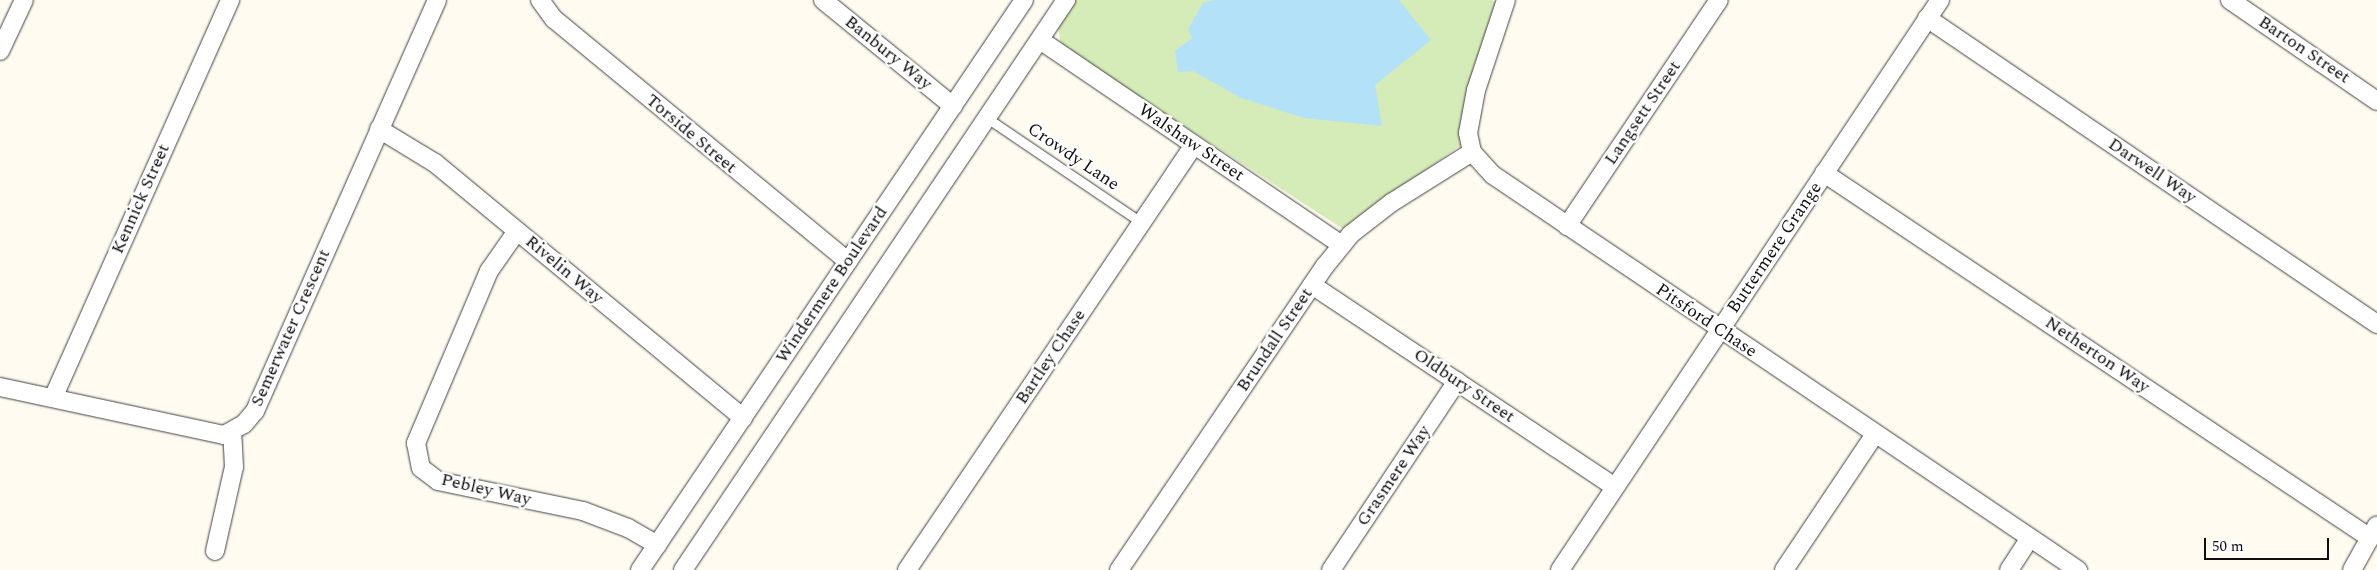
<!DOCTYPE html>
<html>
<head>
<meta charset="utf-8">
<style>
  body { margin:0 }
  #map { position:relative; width:2377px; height:570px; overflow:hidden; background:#fffbf0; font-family:Spectral,serif }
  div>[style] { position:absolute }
  .green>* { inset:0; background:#d5ebb8 }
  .water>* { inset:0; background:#b3e1f8 }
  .roads { filter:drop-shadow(0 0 1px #414141) drop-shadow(0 0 1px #414141) }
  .lane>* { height:9px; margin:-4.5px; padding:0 4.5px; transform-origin:4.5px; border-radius:4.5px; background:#fff }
  .street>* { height:18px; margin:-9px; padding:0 9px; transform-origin:9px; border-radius:9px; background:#fff }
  span { translate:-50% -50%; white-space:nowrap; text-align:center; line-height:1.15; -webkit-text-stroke:5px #fff; paint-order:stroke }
  .street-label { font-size:18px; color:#0e0e0e }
  .scale { position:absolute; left:2204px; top:538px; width:125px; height:22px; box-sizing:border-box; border:2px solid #0e0e0e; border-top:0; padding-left:6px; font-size:15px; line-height:18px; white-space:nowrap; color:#0e0e0e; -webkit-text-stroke:4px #fff; paint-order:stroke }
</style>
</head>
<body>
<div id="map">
  <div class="green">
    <i style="clip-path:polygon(1076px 0,1492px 0,1498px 4px,1466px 98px,1461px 145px,1343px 229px,1061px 46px,1058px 27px)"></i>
  </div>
  <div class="water">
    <i style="clip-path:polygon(1214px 0,1399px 0,1431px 40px,1375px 85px,1382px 126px,1304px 118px,1241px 98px,1193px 71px,1178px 72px,1175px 51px,1192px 38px,1188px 29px,1203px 3px)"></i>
  </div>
  <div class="roads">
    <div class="lane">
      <i style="left:987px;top:118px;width:187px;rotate:34.1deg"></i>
    </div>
    <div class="street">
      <i style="left:540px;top:0;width:24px;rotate:54deg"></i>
      <i style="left:554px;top:19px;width:381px;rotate:39.5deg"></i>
      <i style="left:823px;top:0;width:168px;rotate:39.2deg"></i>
      <i style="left:1506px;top:0;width:95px;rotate:108.4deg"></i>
      <i style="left:1476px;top:90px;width:44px;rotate:100.5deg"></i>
      <i style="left:1468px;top:133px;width:19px;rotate:78deg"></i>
      <i style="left:1472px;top:152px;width:31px;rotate:48deg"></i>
      <i style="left:1493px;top:175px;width:706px;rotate:34.03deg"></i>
      <i style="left:2230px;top:0;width:178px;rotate:34.5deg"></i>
      <i style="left:1927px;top:18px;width:544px;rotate:34.22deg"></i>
      <i style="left:1040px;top:40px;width:365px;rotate:34.2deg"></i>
      <i style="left:0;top:51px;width:56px;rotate:-64.8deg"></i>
      <i style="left:379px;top:129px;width:66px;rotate:31.3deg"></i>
      <i style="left:435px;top:163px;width:400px;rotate:39.6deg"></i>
      <i style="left:1824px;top:173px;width:657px;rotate:33.76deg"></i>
      <i style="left:1567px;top:226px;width:272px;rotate:-56.1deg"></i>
      <i style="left:517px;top:231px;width:49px;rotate:125deg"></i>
      <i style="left:489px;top:271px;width:187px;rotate:113deg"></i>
      <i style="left:416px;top:443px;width:25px;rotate:79deg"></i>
      <i style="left:421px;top:468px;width:21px;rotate:37deg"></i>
      <i style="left:438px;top:481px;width:148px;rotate:11.7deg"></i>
      <i style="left:583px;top:511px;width:48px;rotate:20.7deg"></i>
      <i style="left:628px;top:528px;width:34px;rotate:30deg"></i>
      <i style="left:1312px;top:285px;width:364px;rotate:33.7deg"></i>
      <i style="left:0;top:387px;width:229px;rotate:12.1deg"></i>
      <i style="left:224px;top:435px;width:23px;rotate:-29deg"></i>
      <i style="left:244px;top:424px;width:17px;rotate:-50deg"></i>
      <i style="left:255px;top:411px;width:449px;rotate:-66.1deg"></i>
      <i style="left:53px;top:398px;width:436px;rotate:-66deg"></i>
      <i style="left:215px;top:551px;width:86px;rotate:-77.3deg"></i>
      <i style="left:234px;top:467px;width:34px;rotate:-93deg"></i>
      <i style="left:640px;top:570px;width:687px;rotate:-56.03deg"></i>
      <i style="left:683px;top:570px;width:687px;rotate:-56.1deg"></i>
      <i style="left:907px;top:570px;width:513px;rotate:-55.97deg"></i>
      <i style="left:1119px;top:570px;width:367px;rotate:-55.9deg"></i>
      <i style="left:1325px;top:266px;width:41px;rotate:-50.9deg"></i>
      <i style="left:1351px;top:234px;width:51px;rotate:-37.8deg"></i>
      <i style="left:1391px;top:203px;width:96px;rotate:-32.2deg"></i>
      <i style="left:1331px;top:570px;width:227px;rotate:-56.3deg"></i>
      <i style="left:1560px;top:570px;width:685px;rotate:-56.31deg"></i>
      <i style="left:1784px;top:570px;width:164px;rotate:-56.2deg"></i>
      <i style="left:2009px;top:570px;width:38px;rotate:-57deg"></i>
      <i style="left:2352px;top:570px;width:51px;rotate:-60.9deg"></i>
    </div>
  </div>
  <div class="street-label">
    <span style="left:2304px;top:50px;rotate:34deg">Barton Street</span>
    <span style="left:888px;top:53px;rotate:39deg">Banbury Way</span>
    <span style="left:1643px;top:113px;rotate:-56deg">Langsett Street</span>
    <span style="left:691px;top:134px;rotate:40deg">Torside Street</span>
    <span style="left:1191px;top:143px;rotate:34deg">Walshaw Street</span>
    <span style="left:1073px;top:157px;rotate:34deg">Crowdy Lane</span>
    <span style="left:2152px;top:171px;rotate:34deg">Darwell Way</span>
    <span style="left:141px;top:199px;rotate:-66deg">Kennick Street</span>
    <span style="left:1775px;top:248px;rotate:-56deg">Buttermere Grange</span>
    <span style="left:564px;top:270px;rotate:40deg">Rivelin Way</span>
    <span style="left:832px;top:285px;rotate:-56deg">Windermere Boulevard</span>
    <span style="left:1706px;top:321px;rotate:34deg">Pitsford Chase</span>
    <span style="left:291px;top:328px;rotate:-66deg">Semerwater Crescent</span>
    <span style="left:1275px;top:340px;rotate:-56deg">Brundall Street</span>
    <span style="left:2097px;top:355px;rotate:34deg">Netherton Way</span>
    <span style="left:1051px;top:357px;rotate:-56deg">Bartley Chase</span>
    <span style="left:1464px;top:386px;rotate:34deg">Oldbury Street</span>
    <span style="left:1394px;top:476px;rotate:-56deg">Grasmere Way</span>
    <span style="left:486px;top:490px;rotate:13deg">Pebley Way</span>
  </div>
  <div class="scale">50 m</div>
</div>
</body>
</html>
